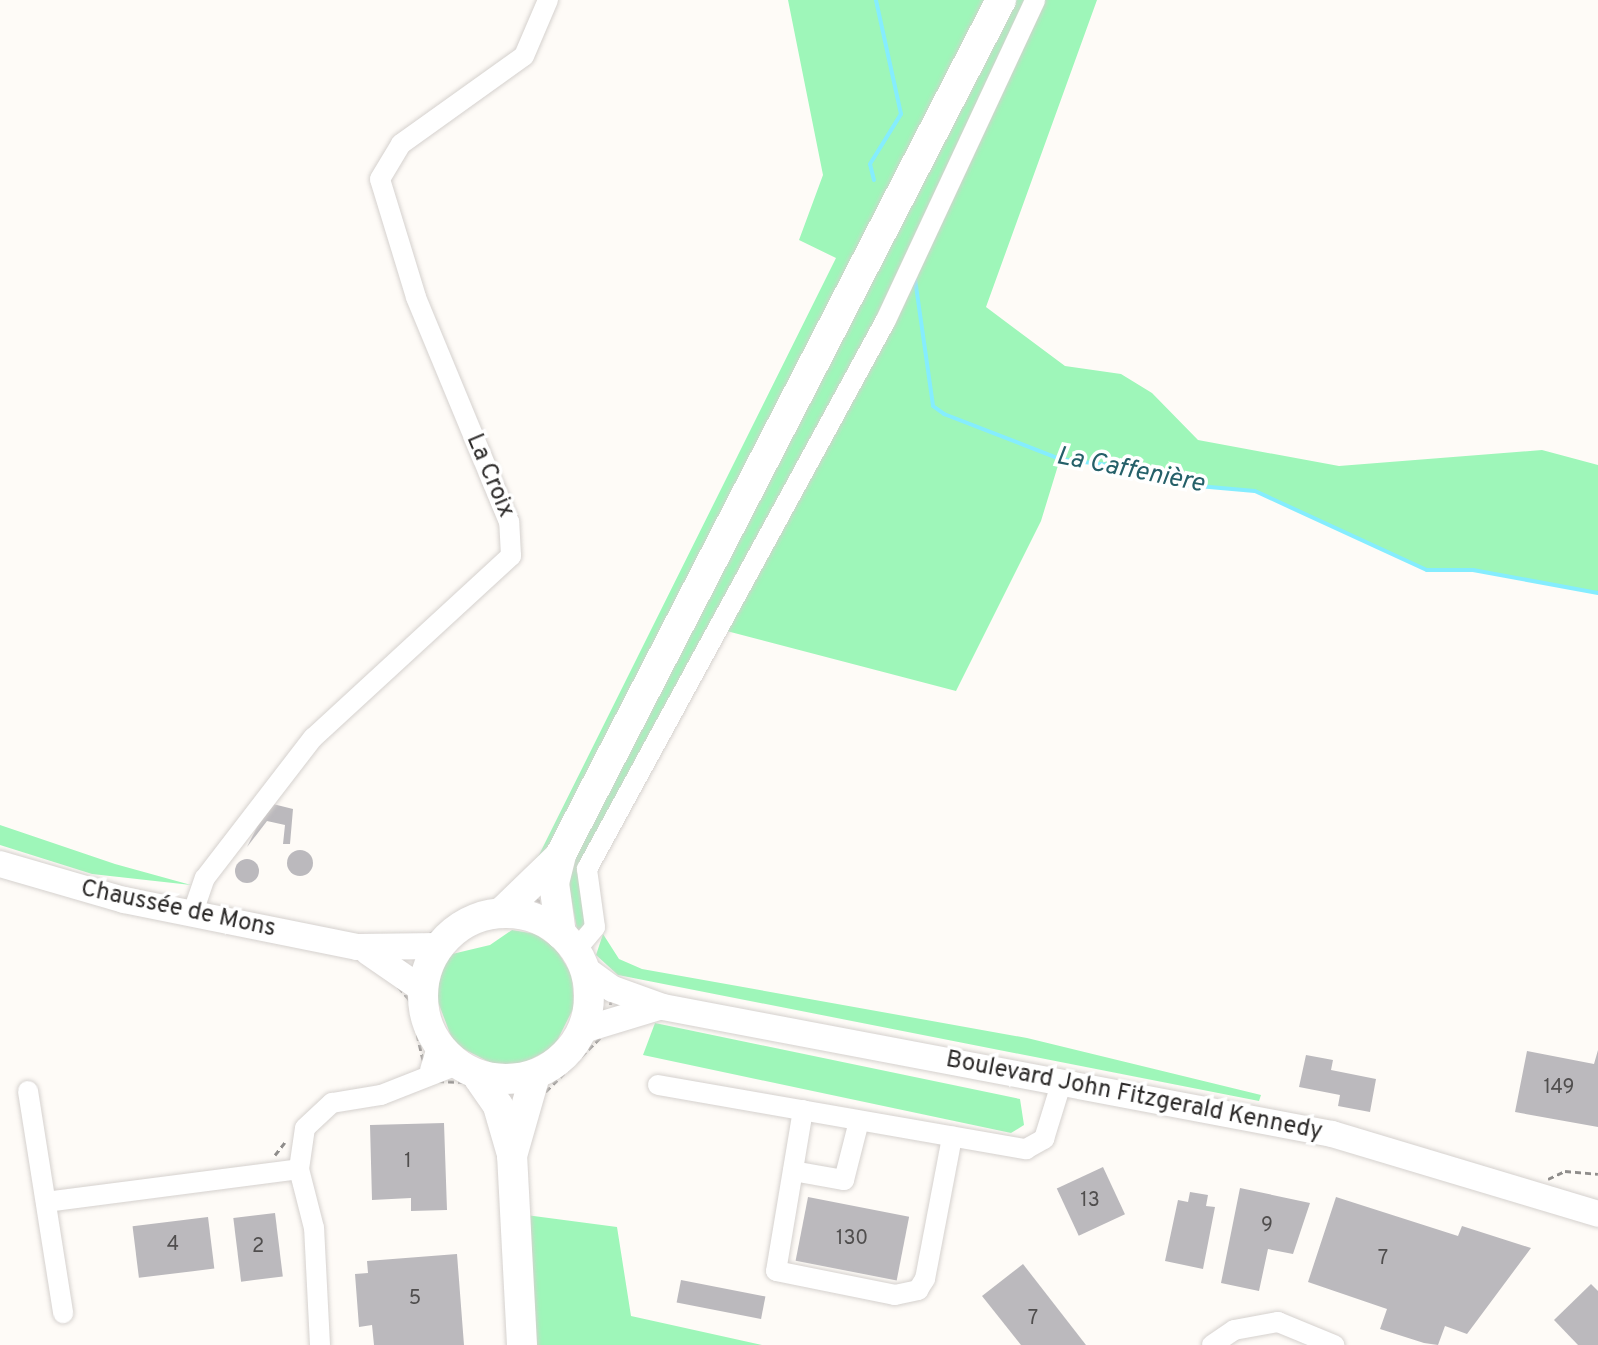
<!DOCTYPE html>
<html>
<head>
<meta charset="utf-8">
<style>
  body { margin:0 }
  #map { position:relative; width:1598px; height:1345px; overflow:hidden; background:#fefbf7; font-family:Overpass,sans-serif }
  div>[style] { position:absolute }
  .green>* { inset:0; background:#9ef6b9 }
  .stream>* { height:4px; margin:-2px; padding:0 2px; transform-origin:2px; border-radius:2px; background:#85edfe }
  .building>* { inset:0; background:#bbb9bd; transform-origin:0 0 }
  .round { border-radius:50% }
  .path>* { height:3px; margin-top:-1.5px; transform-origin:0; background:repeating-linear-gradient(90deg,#8f8d8b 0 6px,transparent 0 10px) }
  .roads { filter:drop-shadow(0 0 2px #d5d1ce) drop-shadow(0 0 2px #d5d1ce) }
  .minor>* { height:20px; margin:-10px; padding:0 10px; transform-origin:10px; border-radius:10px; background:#fff }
  .major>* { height:26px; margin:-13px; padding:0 13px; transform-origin:13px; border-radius:13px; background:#fff }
  .highway>* { height:30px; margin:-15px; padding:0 15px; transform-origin:15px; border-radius:15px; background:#fff }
  .highway>.ring { margin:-15px; padding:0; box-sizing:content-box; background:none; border:30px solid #fff; border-radius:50% }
  span { translate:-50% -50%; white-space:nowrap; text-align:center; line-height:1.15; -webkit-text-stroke:7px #fff; paint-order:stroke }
  .number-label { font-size:20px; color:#504e4e }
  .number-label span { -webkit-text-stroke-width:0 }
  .street-label { font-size:24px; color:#2c2a29 }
  .water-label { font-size:26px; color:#256069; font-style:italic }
</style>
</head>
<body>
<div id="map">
  <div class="green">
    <i style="clip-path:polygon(788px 0,985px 0,547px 856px,515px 882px,539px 855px,836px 258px,799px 240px,823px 175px)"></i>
    <i style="clip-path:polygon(1013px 0,1031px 0,881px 317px,581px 868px,587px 909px,584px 928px,577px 929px,565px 865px)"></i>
    <i style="clip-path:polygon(1040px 0,1097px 0,986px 307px,1065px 366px,1121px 374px,1152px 393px,1198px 440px,1339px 466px,1542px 450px,1598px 465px,1598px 593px,1473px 570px,1427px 570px,1255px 491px,1164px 483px,1125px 467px,1060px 459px,1041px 521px,956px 691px,719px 629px)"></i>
    <i style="clip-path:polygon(0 825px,115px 864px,191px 885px,92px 874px,0 845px)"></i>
    <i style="clip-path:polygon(512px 930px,536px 934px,556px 949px,572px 975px,574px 1007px,554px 1047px,522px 1064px,497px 1066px,454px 1044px,435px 994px,448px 955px,490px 945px)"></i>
    <i style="clip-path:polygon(603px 934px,619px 959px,642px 969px,1027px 1038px,1261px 1095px,1259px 1101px,618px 975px,596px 955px)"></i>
    <i style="clip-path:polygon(655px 1023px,1020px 1099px,1024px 1125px,1011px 1133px,643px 1055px)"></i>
    <i style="clip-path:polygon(526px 1215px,617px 1227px,631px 1316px,762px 1345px,532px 1345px)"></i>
  </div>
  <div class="stream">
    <i style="left:874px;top:180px;width:16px;rotate:-104deg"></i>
    <i style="left:870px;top:164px;width:59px;rotate:-58.2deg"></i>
    <i style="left:901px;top:114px;width:117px;rotate:-102.4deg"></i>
    <i style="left:915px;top:279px;width:128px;rotate:81.9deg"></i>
    <i style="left:933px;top:406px;width:14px;rotate:36deg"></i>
    <i style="left:944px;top:414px;width:124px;rotate:21.2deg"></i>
    <i style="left:1060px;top:459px;width:65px;rotate:7deg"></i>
    <i style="left:1125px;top:467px;width:42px;rotate:22.3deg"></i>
    <i style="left:1164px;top:483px;width:91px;rotate:5deg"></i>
    <i style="left:1255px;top:491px;width:189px;rotate:24.7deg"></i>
    <i style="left:1427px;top:570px;width:46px"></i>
    <i style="left:1473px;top:570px;width:127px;rotate:10.4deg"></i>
  </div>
  <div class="building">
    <i style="clip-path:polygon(269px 803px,293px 809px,290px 844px,283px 844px,285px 825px,267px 821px,247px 847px)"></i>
    <i class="round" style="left:287px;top:850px;width:26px;height:26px"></i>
    <i class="round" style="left:235px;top:859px;width:24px;height:24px"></i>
    <i style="clip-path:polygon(1598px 1050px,1598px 1127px,1515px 1112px,1527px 1051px,1594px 1064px)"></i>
    <i style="clip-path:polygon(1306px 1055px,1333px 1060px,1331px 1070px,1376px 1079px,1370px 1112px,1338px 1106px,1340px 1095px,1299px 1087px)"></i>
    <i style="clip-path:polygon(444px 1123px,447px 1210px,411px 1211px,411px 1198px,372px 1200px,370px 1125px)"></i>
    <i style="left:1103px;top:1167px;width:52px;height:51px;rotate:65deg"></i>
    <i style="clip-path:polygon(1240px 1188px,1310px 1203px,1293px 1254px,1268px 1249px,1259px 1291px,1221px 1283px)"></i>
    <i style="clip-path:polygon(1190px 1192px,1208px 1195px,1206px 1206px,1215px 1207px,1203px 1269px,1165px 1261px,1178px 1200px,1188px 1202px)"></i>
    <i style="left:808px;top:1197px;width:103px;height:65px;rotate:11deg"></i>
    <i style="clip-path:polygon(1336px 1197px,1458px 1236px,1462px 1226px,1531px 1248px,1467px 1334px,1445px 1326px,1438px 1345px,1424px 1343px,1380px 1329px,1387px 1309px,1308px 1282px)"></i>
    <i style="left:275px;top:1213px;width:64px;height:42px;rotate:83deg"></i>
    <i style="left:208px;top:1217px;width:52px;height:76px;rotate:83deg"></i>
    <i style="clip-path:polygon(457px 1254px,464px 1345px,374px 1345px,372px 1325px,359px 1327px,355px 1274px,368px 1273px,367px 1261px)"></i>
    <i style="clip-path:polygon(1023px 1264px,1086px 1345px,1021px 1345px,982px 1296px)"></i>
    <i style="left:681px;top:1280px;width:86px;height:23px;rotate:11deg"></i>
    <i style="clip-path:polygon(1591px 1284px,1598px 1291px,1598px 1345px,1578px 1345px,1554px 1320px)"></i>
  </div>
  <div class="path">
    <i style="left:516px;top:891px;width:54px;rotate:22.8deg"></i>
    <i style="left:566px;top:912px;width:59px;rotate:60.4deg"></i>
    <i style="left:595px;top:963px;width:25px;rotate:40deg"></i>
    <i style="left:614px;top:979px;width:52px;rotate:97.7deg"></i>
    <i style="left:607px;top:1031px;width:105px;rotate:135.4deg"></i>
    <i style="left:532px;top:1105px;width:46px;rotate:177.5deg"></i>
    <i style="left:486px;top:1107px;width:33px;rotate:-131deg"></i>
    <i style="left:464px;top:1082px;width:27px;rotate:-178deg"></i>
    <i style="left:437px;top:1081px;width:25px;rotate:-124deg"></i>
    <i style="left:423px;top:1060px;width:63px;rotate:-102.9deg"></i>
    <i style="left:409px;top:999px;width:28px;rotate:-131deg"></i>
    <i style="left:391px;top:978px;width:41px;rotate:-77.3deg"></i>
    <i style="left:400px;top:938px;width:29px;rotate:-8deg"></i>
    <i style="left:429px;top:934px;width:97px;rotate:-26.3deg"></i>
    <i style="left:275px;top:1155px;width:16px;rotate:-52deg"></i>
    <i style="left:1548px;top:1179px;width:19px;rotate:-25deg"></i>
    <i style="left:1565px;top:1171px;width:33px;rotate:5deg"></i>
  </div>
  <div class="roads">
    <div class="minor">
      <i style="left:192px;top:915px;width:39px;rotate:-71deg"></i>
      <i style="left:205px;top:878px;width:177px;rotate:-52.4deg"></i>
      <i style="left:313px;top:738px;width:269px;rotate:-42.6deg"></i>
      <i style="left:511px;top:556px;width:34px;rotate:-93deg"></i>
      <i style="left:509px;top:522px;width:243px;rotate:-112.5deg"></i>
      <i style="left:416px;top:297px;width:123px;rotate:-107deg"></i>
      <i style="left:380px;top:179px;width:41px;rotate:-59deg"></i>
      <i style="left:401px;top:144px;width:151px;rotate:-35.6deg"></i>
      <i style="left:524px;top:56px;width:61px;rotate:-66.8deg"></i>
      <i style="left:575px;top:951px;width:31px;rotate:-50deg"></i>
      <i style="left:595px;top:927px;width:59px;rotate:-97.9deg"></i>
      <i style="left:587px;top:869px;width:625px;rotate:-61.43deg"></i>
      <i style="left:886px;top:320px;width:353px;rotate:-65deg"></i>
      <i style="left:430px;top:1070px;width:27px;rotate:-73deg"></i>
      <i style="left:658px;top:1085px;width:374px;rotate:9.9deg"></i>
      <i style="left:1026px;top:1149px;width:21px;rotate:-29deg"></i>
      <i style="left:1044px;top:1139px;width:58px;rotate:-72.8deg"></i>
      <i style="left:28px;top:1091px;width:225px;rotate:81deg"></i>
      <i style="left:803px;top:1110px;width:163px;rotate:99.5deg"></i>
      <i style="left:776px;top:1271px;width:121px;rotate:11.4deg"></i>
      <i style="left:895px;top:1295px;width:24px;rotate:-12deg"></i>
      <i style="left:918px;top:1290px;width:13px;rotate:-58deg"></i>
      <i style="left:925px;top:1279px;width:145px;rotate:-79.2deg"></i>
      <i style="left:793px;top:1171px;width:52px;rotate:10deg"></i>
      <i style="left:844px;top:1180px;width:61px;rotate:-75.7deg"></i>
      <i style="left:46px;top:1202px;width:255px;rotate:-7.4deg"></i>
      <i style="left:320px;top:1345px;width:117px;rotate:-92.9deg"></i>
      <i style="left:314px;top:1228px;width:61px;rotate:-104.3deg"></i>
      <i style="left:299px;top:1169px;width:41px;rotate:-81.7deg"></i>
      <i style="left:305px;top:1128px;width:37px;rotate:-43deg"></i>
      <i style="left:332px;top:1103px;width:50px;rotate:-9.3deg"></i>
      <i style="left:381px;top:1095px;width:82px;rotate:-21.5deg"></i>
      <i style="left:1212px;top:1345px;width:27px;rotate:-34deg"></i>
      <i style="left:1234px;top:1330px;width:45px;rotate:-10.3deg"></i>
      <i style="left:1278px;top:1322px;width:61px;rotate:22.3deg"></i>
    </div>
    <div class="major">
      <i style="left:0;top:864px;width:129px;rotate:16.2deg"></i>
      <i style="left:124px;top:900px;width:238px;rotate:11.4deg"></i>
      <i style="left:357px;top:947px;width:82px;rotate:-0.7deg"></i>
      <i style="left:368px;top:952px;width:67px;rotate:34.6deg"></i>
      <i style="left:585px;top:969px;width:34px;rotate:36deg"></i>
      <i style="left:613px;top:989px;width:53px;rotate:19.8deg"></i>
      <i style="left:663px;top:1007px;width:681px;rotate:10.75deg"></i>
      <i style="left:1332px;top:1134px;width:278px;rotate:16.7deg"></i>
      <i style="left:583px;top:1030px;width:79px;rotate:-16.8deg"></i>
    </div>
    <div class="highway">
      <i class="ring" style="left:423px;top:913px;width:136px;height:136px"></i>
      <i style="left:501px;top:913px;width:82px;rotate:-44deg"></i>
      <i style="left:561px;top:934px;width:51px;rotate:-97.8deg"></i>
      <i style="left:554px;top:883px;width:30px;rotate:-76deg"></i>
      <i style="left:561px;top:854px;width:961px;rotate:-62.74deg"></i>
      <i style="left:478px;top:1077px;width:35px;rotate:55deg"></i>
      <i style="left:498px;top:1106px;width:47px;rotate:73.9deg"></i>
      <i style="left:522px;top:1345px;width:189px;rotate:-93deg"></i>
      <i style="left:512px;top:1156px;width:84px;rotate:-74.1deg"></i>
    </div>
  </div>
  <div class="number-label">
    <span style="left:1559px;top:1088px">149</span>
    <span style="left:408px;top:1162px">1</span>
    <span style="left:1090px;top:1201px">13</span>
    <span style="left:1267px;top:1226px">9</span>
    <span style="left:852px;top:1239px">130</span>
    <span style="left:173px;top:1245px">4</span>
    <span style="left:258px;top:1247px">2</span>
    <span style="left:1383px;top:1259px">7</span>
    <span style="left:415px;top:1299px">5</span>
    <span style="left:1033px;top:1319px">7</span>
  </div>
  <div class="street-label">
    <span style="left:489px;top:476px;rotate:67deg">La Croix</span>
    <span style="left:178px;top:910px;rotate:12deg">Chaussée de Mons</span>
    <span style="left:1134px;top:1097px;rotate:11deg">Boulevard John Fitzgerald Kennedy</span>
  </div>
  <div class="water-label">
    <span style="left:1130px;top:471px;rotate:11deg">La Caffenière</span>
  </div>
</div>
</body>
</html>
